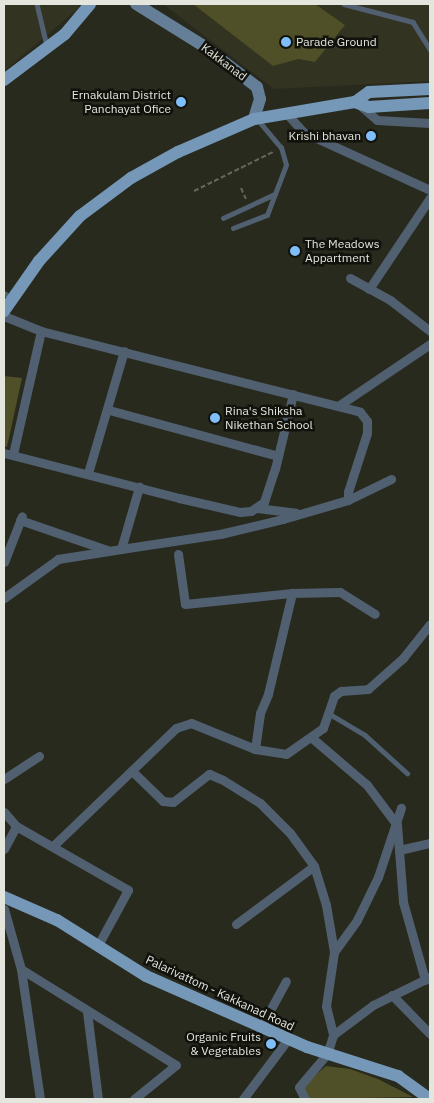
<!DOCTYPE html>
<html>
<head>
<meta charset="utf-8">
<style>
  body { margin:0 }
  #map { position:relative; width:434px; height:1103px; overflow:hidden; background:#292a1e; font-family:"IBM Plex Sans",sans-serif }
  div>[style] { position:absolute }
  .built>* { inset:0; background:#323321 }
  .green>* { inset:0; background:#4f4f28 }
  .path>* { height:2px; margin-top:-1px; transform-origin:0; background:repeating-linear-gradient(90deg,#65665b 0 5px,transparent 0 7.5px) }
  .lane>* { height:4.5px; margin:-2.25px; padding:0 2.25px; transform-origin:2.25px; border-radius:2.25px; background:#506071 }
  .street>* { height:9px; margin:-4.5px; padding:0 4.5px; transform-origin:4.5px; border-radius:4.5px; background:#506071 }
  .secondary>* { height:12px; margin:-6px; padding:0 6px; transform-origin:6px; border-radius:6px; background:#657f99 }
  .primary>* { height:12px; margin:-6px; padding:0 6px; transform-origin:6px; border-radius:6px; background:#7597b8 }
  .dots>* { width:14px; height:14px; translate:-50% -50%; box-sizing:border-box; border:2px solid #12120d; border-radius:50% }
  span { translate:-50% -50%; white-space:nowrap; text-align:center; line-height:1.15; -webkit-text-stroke:5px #12120d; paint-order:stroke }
  .poi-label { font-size:12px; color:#e4e5dd }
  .left { translate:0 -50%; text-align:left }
  .right { translate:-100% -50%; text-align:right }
  .street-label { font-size:12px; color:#e4e5dd }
  .frame { position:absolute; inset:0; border:5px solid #e4e5dd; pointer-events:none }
</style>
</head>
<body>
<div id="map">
  <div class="built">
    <i style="clip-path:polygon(4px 4px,79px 4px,79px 8px,4px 71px)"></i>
    <i style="clip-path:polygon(163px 4px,430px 4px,430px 81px,274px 89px)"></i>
  </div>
  <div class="green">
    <i style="clip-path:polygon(193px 4px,315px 4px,345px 25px,315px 62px,298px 59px,273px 66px)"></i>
    <i style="clip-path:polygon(4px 376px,22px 378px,7px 447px,4px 446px)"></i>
    <i style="clip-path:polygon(326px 1066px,350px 1069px,378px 1079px,413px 1097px,309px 1099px,304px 1092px,304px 1085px)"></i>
  </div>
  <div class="path">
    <i style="left:241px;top:188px;width:12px;rotate:66deg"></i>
    <i style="left:194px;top:191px;width:90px;rotate:-26.3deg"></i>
  </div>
  <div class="lane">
    <i style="left:37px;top:4px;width:43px;rotate:76.6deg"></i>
    <i style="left:344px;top:4px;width:71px;rotate:14.6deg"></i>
    <i style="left:413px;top:22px;width:32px;rotate:58deg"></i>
    <i style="left:223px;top:218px;width:57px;rotate:-24.8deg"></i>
    <i style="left:233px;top:228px;width:36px;rotate:-21deg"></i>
    <i style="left:267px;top:215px;width:53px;rotate:-69.2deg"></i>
    <i style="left:286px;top:165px;width:18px;rotate:-106deg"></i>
    <i style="left:281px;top:148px;width:35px;rotate:-130deg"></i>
    <i style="left:4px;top:293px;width:9px;rotate:32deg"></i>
    <i style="left:328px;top:713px;width:43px;rotate:30.7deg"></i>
    <i style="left:365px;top:735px;width:57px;rotate:42.1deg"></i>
  </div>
  <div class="street">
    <i style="left:361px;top:106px;width:21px;rotate:41deg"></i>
    <i style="left:377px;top:120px;width:53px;rotate:3.2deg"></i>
    <i style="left:287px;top:114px;width:24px;rotate:48deg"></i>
    <i style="left:303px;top:132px;width:140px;rotate:24.5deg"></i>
    <i style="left:350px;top:278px;width:46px;rotate:28.8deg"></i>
    <i style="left:390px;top:300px;width:51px;rotate:37.8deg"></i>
    <i style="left:369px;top:289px;width:110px;rotate:-56.2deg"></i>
    <i style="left:4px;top:316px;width:40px;rotate:22deg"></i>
    <i style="left:41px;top:331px;width:329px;rotate:14.2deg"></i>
    <i style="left:360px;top:412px;width:11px;rotate:52deg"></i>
    <i style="left:367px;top:421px;width:12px;rotate:90deg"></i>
    <i style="left:367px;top:433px;width:62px;rotate:107.9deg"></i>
    <i style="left:348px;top:492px;width:8px;rotate:90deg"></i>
    <i style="left:338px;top:406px;width:111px;rotate:-34deg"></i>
    <i style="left:109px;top:410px;width:175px;rotate:15.2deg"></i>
    <i style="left:4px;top:453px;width:181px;rotate:14.4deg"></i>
    <i style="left:179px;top:498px;width:63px;rotate:12.9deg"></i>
    <i style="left:240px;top:512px;width:11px;rotate:-5deg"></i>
    <i style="left:251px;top:511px;width:16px;rotate:-35deg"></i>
    <i style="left:264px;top:502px;width:35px;rotate:-72deg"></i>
    <i style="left:275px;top:469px;width:77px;rotate:-76.5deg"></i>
    <i style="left:13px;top:454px;width:126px;rotate:-77.2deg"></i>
    <i style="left:88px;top:473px;width:127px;rotate:-73.6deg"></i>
    <i style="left:257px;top:508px;width:39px;rotate:7deg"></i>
    <i style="left:20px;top:520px;width:92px;rotate:19deg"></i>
    <i style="left:121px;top:549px;width:100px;rotate:-8.6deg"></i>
    <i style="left:220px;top:534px;width:65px;rotate:-13.4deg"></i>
    <i style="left:283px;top:519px;width:68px;rotate:-16.3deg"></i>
    <i style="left:348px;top:500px;width:48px;rotate:-26deg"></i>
    <i style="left:178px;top:554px;width:50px;rotate:82deg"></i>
    <i style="left:185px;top:604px;width:108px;rotate:-5.9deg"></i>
    <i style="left:4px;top:562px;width:49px;rotate:-68.6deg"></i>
    <i style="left:4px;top:598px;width:67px;rotate:-35.8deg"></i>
    <i style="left:58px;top:559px;width:64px;rotate:-9deg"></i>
    <i style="left:121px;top:549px;width:65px;rotate:-73.8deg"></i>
    <i style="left:312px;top:738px;width:72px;rotate:40.5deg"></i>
    <i style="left:367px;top:785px;width:50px;rotate:53.1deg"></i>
    <i style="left:397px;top:825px;width:77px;rotate:85.5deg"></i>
    <i style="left:403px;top:902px;width:81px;rotate:74.2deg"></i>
    <i style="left:255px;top:749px;width:36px;rotate:-82deg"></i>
    <i style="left:260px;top:713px;width:21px;rotate:-67deg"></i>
    <i style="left:268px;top:694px;width:104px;rotate:-76.6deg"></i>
    <i style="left:292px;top:593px;width:48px;rotate:-1.2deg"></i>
    <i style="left:340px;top:592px;width:41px;rotate:32.2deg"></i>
    <i style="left:132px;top:771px;width:43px;rotate:44.1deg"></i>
    <i style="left:163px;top:801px;width:10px;rotate:6deg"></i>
    <i style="left:173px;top:802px;width:46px;rotate:-37.9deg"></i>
    <i style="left:209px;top:774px;width:15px;rotate:23deg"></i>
    <i style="left:223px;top:780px;width:44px;rotate:31.9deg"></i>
    <i style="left:260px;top:803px;width:42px;rotate:45deg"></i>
    <i style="left:290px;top:833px;width:41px;rotate:54deg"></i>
    <i style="left:314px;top:866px;width:41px;rotate:72.9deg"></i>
    <i style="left:326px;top:905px;width:48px;rotate:80.3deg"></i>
    <i style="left:334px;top:952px;width:55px;rotate:98.4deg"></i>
    <i style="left:326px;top:1006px;width:30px;rotate:76deg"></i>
    <i style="left:4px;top:779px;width:42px;rotate:-33.3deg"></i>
    <i style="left:4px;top:812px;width:18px;rotate:49deg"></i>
    <i style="left:16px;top:826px;width:129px;rotate:29.7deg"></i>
    <i style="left:128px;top:890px;width:63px;rotate:118.6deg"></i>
    <i style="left:53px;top:846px;width:170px;rotate:-43.8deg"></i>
    <i style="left:176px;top:728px;width:16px;rotate:-18deg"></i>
    <i style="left:191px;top:723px;width:69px;rotate:22.1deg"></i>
    <i style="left:255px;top:749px;width:31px;rotate:9deg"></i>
    <i style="left:286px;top:754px;width:45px;rotate:-35.1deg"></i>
    <i style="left:323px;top:728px;width:34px;rotate:-71deg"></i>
    <i style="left:334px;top:696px;width:9px;rotate:-36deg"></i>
    <i style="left:341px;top:691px;width:27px;rotate:-4deg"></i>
    <i style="left:368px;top:689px;width:47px;rotate:-41.5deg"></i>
    <i style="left:403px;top:658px;width:43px;rotate:-51.5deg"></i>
    <i style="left:4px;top:849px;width:26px;rotate:-62deg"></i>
    <i style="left:399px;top:850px;width:32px;rotate:-13deg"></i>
    <i style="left:4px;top:909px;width:62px;rotate:74.2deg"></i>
    <i style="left:21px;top:969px;width:131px;rotate:81.7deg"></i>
    <i style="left:236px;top:924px;width:97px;rotate:-36.6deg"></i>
    <i style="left:334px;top:952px;width:39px;rotate:-54deg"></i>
    <i style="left:357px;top:920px;width:48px;rotate:-64deg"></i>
    <i style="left:378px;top:877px;width:73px;rotate:-71.6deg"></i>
    <i style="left:21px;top:969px;width:182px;rotate:31.8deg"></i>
    <i style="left:176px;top:1065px;width:54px;rotate:141deg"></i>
    <i style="left:392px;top:995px;width:54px;rotate:45.7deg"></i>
    <i style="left:87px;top:1012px;width:88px;rotate:82.8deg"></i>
    <i style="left:261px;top:1027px;width:52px;rotate:-61.5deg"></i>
    <i style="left:243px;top:1099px;width:75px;rotate:-53.1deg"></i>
    <i style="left:305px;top:1099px;width:13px;rotate:-117deg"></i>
    <i style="left:299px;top:1087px;width:43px;rotate:-49.7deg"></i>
    <i style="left:327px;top:1054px;width:20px;rotate:-72deg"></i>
    <i style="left:333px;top:1035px;width:50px;rotate:-36.9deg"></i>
    <i style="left:373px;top:1005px;width:64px;rotate:-26.2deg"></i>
  </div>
  <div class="secondary">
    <i style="left:136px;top:4px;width:78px;rotate:31.8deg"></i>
    <i style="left:202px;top:45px;width:69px;rotate:37.4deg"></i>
    <i style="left:257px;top:87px;width:12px;rotate:76deg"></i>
    <i style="left:260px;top:99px;width:21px;rotate:107deg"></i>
  </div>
  <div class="primary">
    <i style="left:4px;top:80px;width:76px;rotate:-37deg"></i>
    <i style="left:65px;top:34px;width:39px;rotate:-50deg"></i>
    <i style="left:355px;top:102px;width:15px;rotate:20deg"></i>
    <i style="left:369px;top:107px;width:61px;rotate:-3.8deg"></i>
    <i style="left:4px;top:311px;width:61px;rotate:-55deg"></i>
    <i style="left:39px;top:261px;width:61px;rotate:-47.7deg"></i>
    <i style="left:80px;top:216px;width:64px;rotate:-36.7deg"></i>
    <i style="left:131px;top:178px;width:54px;rotate:-29deg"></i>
    <i style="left:178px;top:152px;width:83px;rotate:-23.5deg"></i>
    <i style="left:254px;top:119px;width:102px;rotate:-9.6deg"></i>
    <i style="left:355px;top:102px;width:17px;rotate:-36deg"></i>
    <i style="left:369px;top:92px;width:61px;rotate:-2.8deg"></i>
    <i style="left:4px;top:897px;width:58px;rotate:23.5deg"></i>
    <i style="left:57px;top:920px;width:105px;rotate:32.2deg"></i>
    <i style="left:146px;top:976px;width:176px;rotate:23.8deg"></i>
    <i style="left:307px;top:1047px;width:96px;rotate:17.7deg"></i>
    <i style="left:398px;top:1076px;width:39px;rotate:36deg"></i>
  </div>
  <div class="dots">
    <i style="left:286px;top:42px;background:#7ebef9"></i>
    <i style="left:181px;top:102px;background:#7ebef9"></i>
    <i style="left:371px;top:136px;background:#7ebef9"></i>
    <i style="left:295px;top:251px;background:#7ebef9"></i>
    <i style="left:215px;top:418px;background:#7ebef9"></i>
    <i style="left:271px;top:1044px;background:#7ebef9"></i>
  </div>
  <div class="poi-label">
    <span class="left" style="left:296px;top:42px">Parade Ground</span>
    <span class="right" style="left:171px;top:102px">Ernakulam District<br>Panchayat Ofice</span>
    <span class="right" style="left:361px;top:136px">Krishi bhavan</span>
    <span class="left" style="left:305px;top:251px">The Meadows<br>Appartment</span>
    <span class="left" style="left:225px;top:418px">Rina's Shiksha<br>Nikethan School</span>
    <span class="right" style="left:261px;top:1044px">Organic Fruits<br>&amp; Vegetables</span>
  </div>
  <div class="street-label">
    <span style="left:224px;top:62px;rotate:37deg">Kakkanad</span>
    <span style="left:220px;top:993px;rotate:25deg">Palarivattom - Kakkanad Road</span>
  </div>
  <div class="frame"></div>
</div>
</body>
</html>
